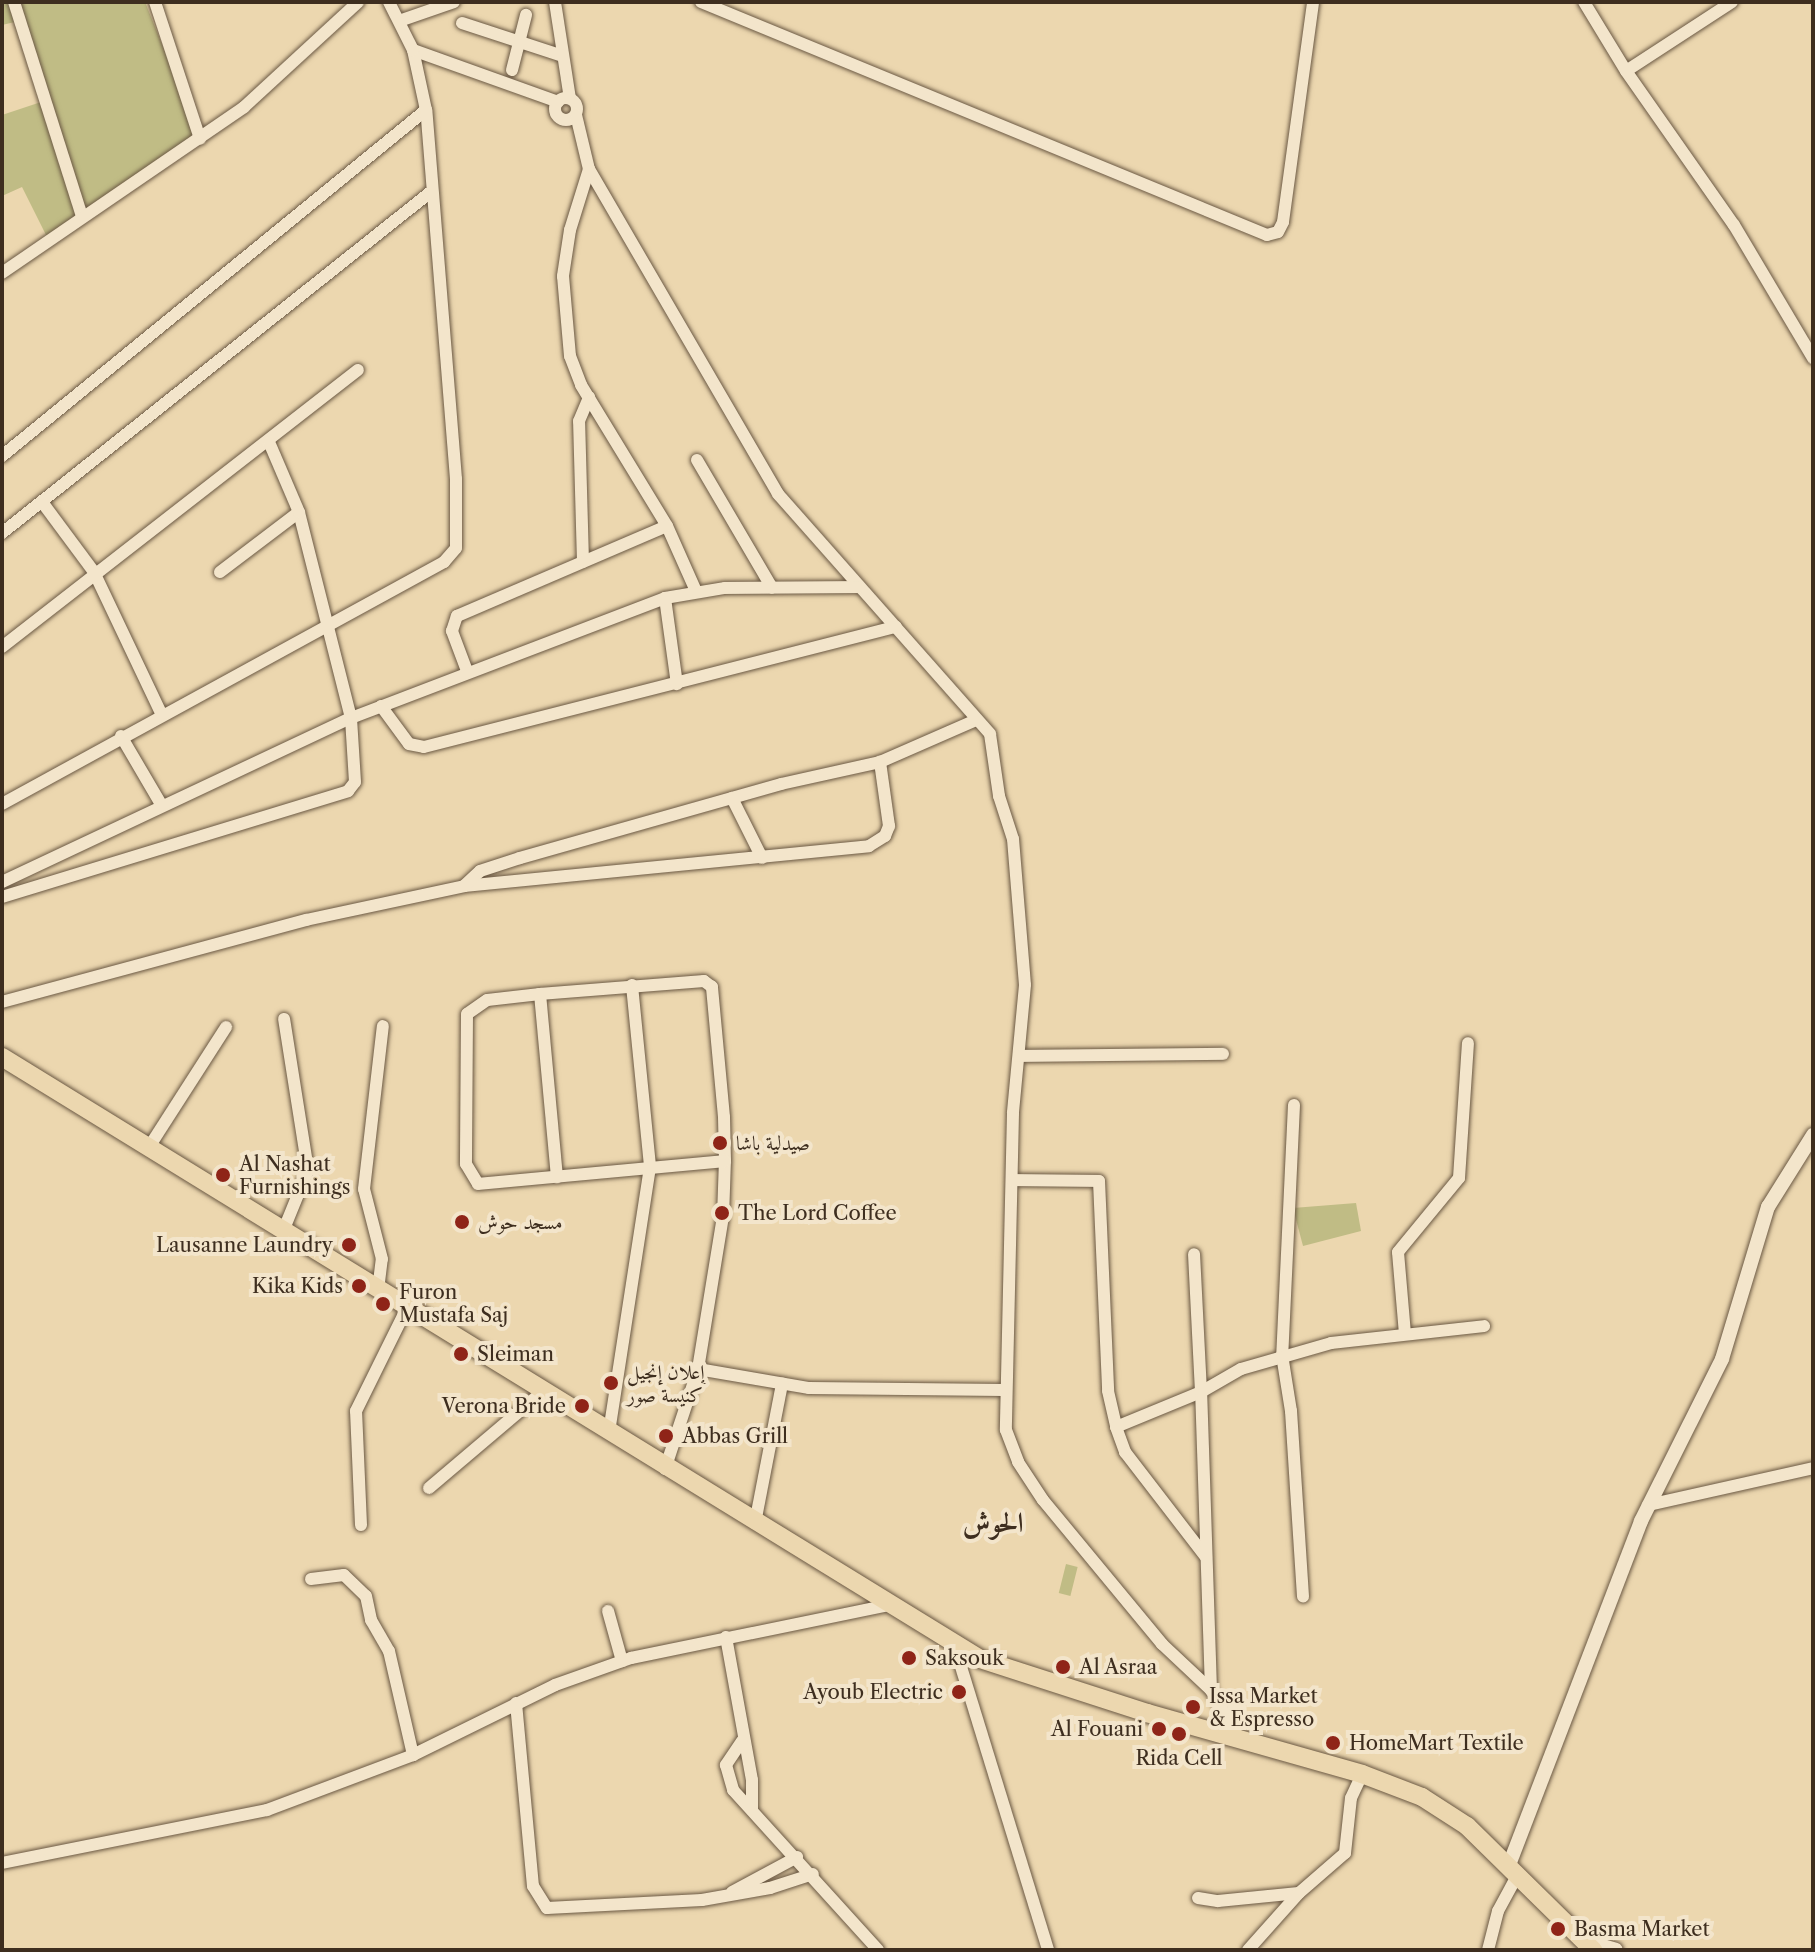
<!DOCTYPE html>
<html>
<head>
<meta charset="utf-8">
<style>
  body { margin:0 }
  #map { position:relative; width:1815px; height:1952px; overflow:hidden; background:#ecd7af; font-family:"Libre Caslon Text",Amiri,serif }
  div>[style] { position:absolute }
  .green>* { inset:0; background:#c0bc85; transform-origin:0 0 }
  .roads { filter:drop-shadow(0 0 2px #6a5843) drop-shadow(0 0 2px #6a5843) }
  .minor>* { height:12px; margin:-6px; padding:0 6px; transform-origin:6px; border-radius:6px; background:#f3e5cb }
  .minor>.ring { margin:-6px; padding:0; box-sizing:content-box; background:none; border:12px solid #f3e5cb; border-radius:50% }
  .tertiary>* { height:14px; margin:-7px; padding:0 7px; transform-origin:7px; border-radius:7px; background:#f3e5cb }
  .primary>* { height:18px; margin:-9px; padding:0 9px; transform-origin:9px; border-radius:9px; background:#ecd7af }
  .dots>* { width:22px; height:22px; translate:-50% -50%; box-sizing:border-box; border:4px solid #f3e5cb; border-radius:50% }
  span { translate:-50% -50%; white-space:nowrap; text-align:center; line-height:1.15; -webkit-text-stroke:8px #f3e5cb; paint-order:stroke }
  .poi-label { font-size:20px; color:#3e2e1f }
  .left { translate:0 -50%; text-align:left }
  .right { translate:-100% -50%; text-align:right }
  .district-label { font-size:28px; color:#3e2e1f; font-weight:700 }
  .frame { position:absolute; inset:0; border:4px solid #3e2e1f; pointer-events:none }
</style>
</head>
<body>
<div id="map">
  <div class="green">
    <i style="clip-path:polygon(2px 2px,145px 2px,200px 139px,48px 239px,22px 187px,2px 196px,2px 115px,44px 101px,19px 21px,2px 25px)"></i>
    <i style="clip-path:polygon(1356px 1203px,1361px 1231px,1303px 1246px,1293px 1208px)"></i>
    <i style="left:1066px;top:1564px;width:12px;height:30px;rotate:14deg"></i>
  </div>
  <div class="roads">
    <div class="minor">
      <i style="left:14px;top:2px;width:225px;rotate:72.4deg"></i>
      <i style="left:155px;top:2px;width:144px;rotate:71.8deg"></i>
      <i style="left:555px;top:2px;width:98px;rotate:81.2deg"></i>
      <i style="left:701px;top:2px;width:612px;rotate:22.38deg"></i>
      <i style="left:1267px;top:235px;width:11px;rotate:-15deg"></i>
      <i style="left:1278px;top:232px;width:11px;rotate:-63deg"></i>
      <i style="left:1283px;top:222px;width:222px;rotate:-82.2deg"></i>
      <i style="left:1584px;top:2px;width:81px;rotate:58.7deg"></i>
      <i style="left:1732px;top:2px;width:126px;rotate:146.9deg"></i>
      <i style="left:1626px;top:71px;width:188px;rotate:55deg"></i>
      <i style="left:1734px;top:225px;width:155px;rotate:59.3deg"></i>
      <i style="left:402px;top:20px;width:55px;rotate:-19.1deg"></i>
      <i style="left:462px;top:23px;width:106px;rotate:18.1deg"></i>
      <i style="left:413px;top:50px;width:154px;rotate:19.7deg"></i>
      <i style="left:512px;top:70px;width:57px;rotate:-75.7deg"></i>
      <i class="ring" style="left:555px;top:98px;width:10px;height:10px"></i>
      <i style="left:576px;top:115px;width:56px;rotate:76.5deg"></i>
      <i style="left:589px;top:169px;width:376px;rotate:59.8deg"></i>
      <i style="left:778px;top:494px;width:320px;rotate:48.5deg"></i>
      <i style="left:990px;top:734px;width:63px;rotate:81.7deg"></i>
      <i style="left:999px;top:796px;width:45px;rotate:72deg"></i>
      <i style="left:1013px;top:839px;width:146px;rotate:85.3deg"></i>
      <i style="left:1025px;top:985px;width:129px;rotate:95.4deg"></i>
      <i style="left:1013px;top:1113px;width:317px;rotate:91.3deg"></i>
      <i style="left:1006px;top:1430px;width:34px;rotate:69deg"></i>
      <i style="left:1018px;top:1462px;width:45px;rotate:56.7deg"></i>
      <i style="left:1043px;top:1500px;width:187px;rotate:50.4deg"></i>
      <i style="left:1162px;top:1644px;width:67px;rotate:43.2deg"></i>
      <i style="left:1211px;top:1690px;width:52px;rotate:60deg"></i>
      <i style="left:589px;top:169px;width:64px;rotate:107.3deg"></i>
      <i style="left:570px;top:230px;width:47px;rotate:98.7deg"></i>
      <i style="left:563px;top:276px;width:80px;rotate:85deg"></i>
      <i style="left:570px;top:356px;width:31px;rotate:69deg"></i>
      <i style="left:581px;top:385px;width:165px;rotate:58.6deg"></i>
      <i style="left:667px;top:526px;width:71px;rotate:66deg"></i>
      <i style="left:2px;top:273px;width:293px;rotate:-34.4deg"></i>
      <i style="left:244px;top:107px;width:155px;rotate:-42.6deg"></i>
      <i style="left:2px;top:456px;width:547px;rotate:-39.22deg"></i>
      <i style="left:697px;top:460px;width:148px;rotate:59.6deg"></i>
      <i style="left:42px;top:502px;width:87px;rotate:53.4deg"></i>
      <i style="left:94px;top:572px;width:158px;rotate:64.6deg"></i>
      <i style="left:2px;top:533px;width:549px;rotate:-38.5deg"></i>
      <i style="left:583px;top:562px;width:141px;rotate:-91.6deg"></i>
      <i style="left:579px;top:421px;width:26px;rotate:-67deg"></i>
      <i style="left:220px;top:572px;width:99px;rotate:-37.2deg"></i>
      <i style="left:665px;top:598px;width:87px;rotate:82.1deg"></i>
      <i style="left:2px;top:647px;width:451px;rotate:-37.9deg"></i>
      <i style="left:467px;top:671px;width:43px;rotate:-110.6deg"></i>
      <i style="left:452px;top:631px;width:16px;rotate:-72deg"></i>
      <i style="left:457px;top:616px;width:228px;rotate:-23.2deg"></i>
      <i style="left:381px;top:706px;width:47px;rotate:53.6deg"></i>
      <i style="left:409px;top:744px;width:15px;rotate:11deg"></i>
      <i style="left:424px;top:747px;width:487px;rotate:-14.3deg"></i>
      <i style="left:121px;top:736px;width:81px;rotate:59.6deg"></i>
      <i style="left:732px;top:798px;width:67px;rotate:63.4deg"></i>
      <i style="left:2px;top:804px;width:504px;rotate:-28.7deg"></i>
      <i style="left:444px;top:562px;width:18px;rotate:-49deg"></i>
      <i style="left:456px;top:548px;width:69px;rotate:-90deg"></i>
      <i style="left:456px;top:479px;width:370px;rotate:-94.6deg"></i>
      <i style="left:426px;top:110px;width:61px;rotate:-102.2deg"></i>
      <i style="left:413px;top:50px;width:54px;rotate:-116.6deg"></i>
      <i style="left:2px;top:882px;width:386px;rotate:-25.2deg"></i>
      <i style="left:351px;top:718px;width:336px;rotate:-20.9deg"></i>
      <i style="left:665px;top:598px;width:61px;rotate:-9.5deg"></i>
      <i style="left:725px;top:588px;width:133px;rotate:-0.4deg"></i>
      <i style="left:464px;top:886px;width:407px;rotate:-5.6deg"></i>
      <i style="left:869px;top:846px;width:19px;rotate:-32deg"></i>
      <i style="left:885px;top:836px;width:11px;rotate:-68deg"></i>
      <i style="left:889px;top:826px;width:65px;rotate:-98deg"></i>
      <i style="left:2px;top:897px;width:362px;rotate:-17deg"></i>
      <i style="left:348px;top:791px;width:11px;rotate:-52deg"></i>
      <i style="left:355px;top:782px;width:64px;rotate:-93.6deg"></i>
      <i style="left:351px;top:718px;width:212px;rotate:-104.2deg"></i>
      <i style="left:299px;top:512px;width:76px;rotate:-113.2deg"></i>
      <i style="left:540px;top:994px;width:184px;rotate:84.7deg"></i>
      <i style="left:2px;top:1002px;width:315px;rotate:-15.1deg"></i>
      <i style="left:306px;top:920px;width:162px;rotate:-12.1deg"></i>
      <i style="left:464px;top:886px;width:22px;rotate:-43deg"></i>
      <i style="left:480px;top:871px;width:42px;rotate:-18deg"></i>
      <i style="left:520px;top:858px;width:271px;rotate:-15.8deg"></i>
      <i style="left:781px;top:784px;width:101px;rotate:-12.5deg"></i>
      <i style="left:880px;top:762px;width:103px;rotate:-23.6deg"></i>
      <i style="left:1019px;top:1056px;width:204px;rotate:-0.6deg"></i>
      <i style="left:1294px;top:1105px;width:250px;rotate:92.7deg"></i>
      <i style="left:1282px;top:1355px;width:57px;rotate:80.9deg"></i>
      <i style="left:1291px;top:1411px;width:186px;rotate:86.3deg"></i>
      <i style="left:151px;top:1144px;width:139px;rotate:-57.3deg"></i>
      <i style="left:1013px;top:1180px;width:86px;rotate:0.7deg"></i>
      <i style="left:1099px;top:1181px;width:210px;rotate:87.5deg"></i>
      <i style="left:1108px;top:1391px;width:37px;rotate:77deg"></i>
      <i style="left:1116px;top:1427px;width:27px;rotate:70deg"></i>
      <i style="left:1125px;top:1452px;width:133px;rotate:52.4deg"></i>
      <i style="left:284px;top:1229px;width:64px;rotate:-67.9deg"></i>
      <i style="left:308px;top:1170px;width:153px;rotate:-99deg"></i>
      <i style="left:378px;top:1290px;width:31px;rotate:-83deg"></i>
      <i style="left:382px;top:1259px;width:72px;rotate:-104.4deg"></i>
      <i style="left:364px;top:1189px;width:164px;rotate:-83.4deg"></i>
      <i style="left:1405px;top:1334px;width:82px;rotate:-94.9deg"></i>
      <i style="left:1398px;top:1252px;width:96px;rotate:-50.5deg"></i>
      <i style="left:1459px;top:1178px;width:135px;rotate:-86.2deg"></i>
      <i style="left:698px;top:1369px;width:113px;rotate:9.7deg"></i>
      <i style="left:809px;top:1388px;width:195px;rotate:0.6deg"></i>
      <i style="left:1116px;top:1427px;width:92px;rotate:-22.4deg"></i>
      <i style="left:1201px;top:1392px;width:138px;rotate:-92.9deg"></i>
      <i style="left:609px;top:1432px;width:269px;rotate:-81.2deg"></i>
      <i style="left:650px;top:1166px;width:182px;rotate:-95.7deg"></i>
      <i style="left:665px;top:1469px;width:105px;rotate:-71.7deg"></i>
      <i style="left:698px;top:1369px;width:154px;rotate:-80.7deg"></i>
      <i style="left:723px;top:1217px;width:56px;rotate:-88deg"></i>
      <i style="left:725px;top:1161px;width:44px;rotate:-91.3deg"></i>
      <i style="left:724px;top:1117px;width:131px;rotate:-95.3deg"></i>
      <i style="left:712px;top:987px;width:10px;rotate:-143deg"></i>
      <i style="left:704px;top:981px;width:165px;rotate:175.5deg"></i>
      <i style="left:540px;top:994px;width:53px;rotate:173.5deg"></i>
      <i style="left:487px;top:1000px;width:24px;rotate:145deg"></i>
      <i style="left:467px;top:1014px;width:150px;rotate:90.4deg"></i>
      <i style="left:466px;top:1164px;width:23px;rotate:59deg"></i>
      <i style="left:478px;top:1184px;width:248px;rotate:-5.3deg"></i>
      <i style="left:429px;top:1488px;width:148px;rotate:-40.3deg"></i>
      <i style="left:1648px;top:1505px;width:169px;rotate:-12.6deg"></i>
      <i style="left:755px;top:1523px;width:142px;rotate:-79deg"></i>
      <i style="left:361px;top:1525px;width:114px;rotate:-92.5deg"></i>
      <i style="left:356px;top:1411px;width:115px;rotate:-63.7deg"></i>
      <i style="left:311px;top:1579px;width:33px;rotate:-7deg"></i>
      <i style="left:344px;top:1575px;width:30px;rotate:44deg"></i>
      <i style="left:366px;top:1596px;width:25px;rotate:78deg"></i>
      <i style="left:371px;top:1620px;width:36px;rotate:60deg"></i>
      <i style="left:389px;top:1651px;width:107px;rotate:77deg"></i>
      <i style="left:608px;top:1611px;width:52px;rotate:74.4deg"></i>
      <i style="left:726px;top:1637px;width:145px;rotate:79.7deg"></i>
      <i style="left:752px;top:1780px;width:30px;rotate:90deg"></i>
      <i style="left:954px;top:1644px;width:320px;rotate:72.9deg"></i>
      <i style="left:1211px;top:1690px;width:298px;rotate:-91.9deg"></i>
      <i style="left:1201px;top:1392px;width:46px;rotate:-29.9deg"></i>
      <i style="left:1241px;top:1369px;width:94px;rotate:-16.1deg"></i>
      <i style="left:1331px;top:1343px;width:154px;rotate:-6.3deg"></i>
      <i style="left:516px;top:1703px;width:184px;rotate:84.7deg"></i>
      <i style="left:533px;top:1886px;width:26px;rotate:58deg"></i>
      <i style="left:547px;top:1908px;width:155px;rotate:-3deg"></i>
      <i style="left:702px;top:1900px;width:69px;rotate:-10deg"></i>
      <i style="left:770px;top:1888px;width:45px;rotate:-18deg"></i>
      <i style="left:742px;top:1741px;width:29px;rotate:124deg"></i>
      <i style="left:726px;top:1765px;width:26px;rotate:74deg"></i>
      <i style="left:733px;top:1790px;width:216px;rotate:47.8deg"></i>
      <i style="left:2px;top:1863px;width:270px;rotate:-11.3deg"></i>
      <i style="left:267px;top:1810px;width:156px;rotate:-20.6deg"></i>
      <i style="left:413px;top:1755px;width:158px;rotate:-26.2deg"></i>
      <i style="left:555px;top:1685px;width:81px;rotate:-19.6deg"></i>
      <i style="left:631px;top:1658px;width:264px;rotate:-11.6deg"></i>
      <i style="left:732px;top:1892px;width:74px;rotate:-28.3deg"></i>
      <i style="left:1198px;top:1898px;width:20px;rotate:9deg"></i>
      <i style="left:1218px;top:1901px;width:81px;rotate:-5.6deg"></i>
      <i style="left:1248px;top:1950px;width:76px;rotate:-48.2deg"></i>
      <i style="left:1299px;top:1893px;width:61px;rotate:-41deg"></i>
      <i style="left:1345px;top:1853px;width:55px;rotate:-83.8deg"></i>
      <i style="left:1351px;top:1798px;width:26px;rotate:-65deg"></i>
      <i style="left:1488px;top:1950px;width:40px;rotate:-75.6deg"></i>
      <i style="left:1498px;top:1911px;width:42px;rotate:-61.6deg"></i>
    </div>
    <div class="tertiary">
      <i style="left:1509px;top:1865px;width:368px;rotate:-69deg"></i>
      <i style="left:1641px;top:1521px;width:181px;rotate:-63.4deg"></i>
      <i style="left:1722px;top:1359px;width:159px;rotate:-73.2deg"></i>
      <i style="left:1768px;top:1207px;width:85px;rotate:-58deg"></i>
      <i style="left:1585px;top:1941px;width:32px;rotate:16deg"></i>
    </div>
    <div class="primary">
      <i style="left:2px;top:1057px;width:1148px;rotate:31.61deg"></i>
      <i style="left:980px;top:1659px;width:176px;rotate:17.9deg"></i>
      <i style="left:1147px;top:1713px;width:223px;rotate:15.8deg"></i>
      <i style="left:1362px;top:1774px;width:64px;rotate:21deg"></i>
      <i style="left:1422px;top:1797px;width:54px;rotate:32.8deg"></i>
      <i style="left:1467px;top:1826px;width:177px;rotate:44.5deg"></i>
    </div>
  </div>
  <div class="dots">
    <i style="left:720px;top:1143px;background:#8f2418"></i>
    <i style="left:223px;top:1175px;background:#8f2418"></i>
    <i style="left:722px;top:1213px;background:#8f2418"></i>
    <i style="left:462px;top:1222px;background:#8f2418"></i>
    <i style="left:349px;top:1245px;background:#8f2418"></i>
    <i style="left:359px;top:1286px;background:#8f2418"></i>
    <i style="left:383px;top:1304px;background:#8f2418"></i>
    <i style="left:461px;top:1354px;background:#8f2418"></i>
    <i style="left:611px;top:1383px;background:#8f2418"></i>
    <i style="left:582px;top:1406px;background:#8f2418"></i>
    <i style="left:666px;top:1436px;background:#8f2418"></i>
    <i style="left:909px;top:1658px;background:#8f2418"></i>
    <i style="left:1063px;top:1667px;background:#8f2418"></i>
    <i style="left:959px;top:1692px;background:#8f2418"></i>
    <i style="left:1193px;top:1707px;background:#8f2418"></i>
    <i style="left:1159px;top:1729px;background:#8f2418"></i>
    <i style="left:1179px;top:1734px;background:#8f2418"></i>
    <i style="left:1333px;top:1743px;background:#8f2418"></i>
    <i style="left:1558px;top:1929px;background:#8f2418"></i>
  </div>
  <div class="poi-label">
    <span class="left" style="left:736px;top:1143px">صيدلية باشا</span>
    <span class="left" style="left:239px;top:1176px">Al Nashat<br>Furnishings</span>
    <span class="left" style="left:738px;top:1213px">The Lord Coffee</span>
    <span class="left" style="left:478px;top:1222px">مسجد حوش</span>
    <span class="right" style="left:333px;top:1245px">Lausanne Laundry</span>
    <span class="right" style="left:343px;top:1286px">Kika Kids</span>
    <span class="left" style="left:399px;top:1304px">Furon<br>Mustafa Saj</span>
    <span class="left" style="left:477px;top:1354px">Sleiman</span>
    <span class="left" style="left:627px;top:1384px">إعلان إنجيل<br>كنيسة صور</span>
    <span class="right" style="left:566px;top:1406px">Verona Bride</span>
    <span class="left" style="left:682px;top:1436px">Abbas Grill</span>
    <span class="left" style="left:925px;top:1658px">Saksouk</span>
    <span class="left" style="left:1079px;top:1667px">Al Asraa</span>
    <span class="right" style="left:943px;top:1692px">Ayoub Electric</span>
    <span class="left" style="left:1209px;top:1708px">Issa Market<br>&amp; Espresso</span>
    <span class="right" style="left:1143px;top:1729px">Al Fouani</span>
    <span class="left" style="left:1349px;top:1743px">HomeMart Textile</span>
    <span style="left:1179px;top:1758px">Rida Cell</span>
    <span class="left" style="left:1574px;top:1929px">Basma Market</span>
  </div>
  <div class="district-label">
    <span style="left:993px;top:1522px">الحوش</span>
  </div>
  <div class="frame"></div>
</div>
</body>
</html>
